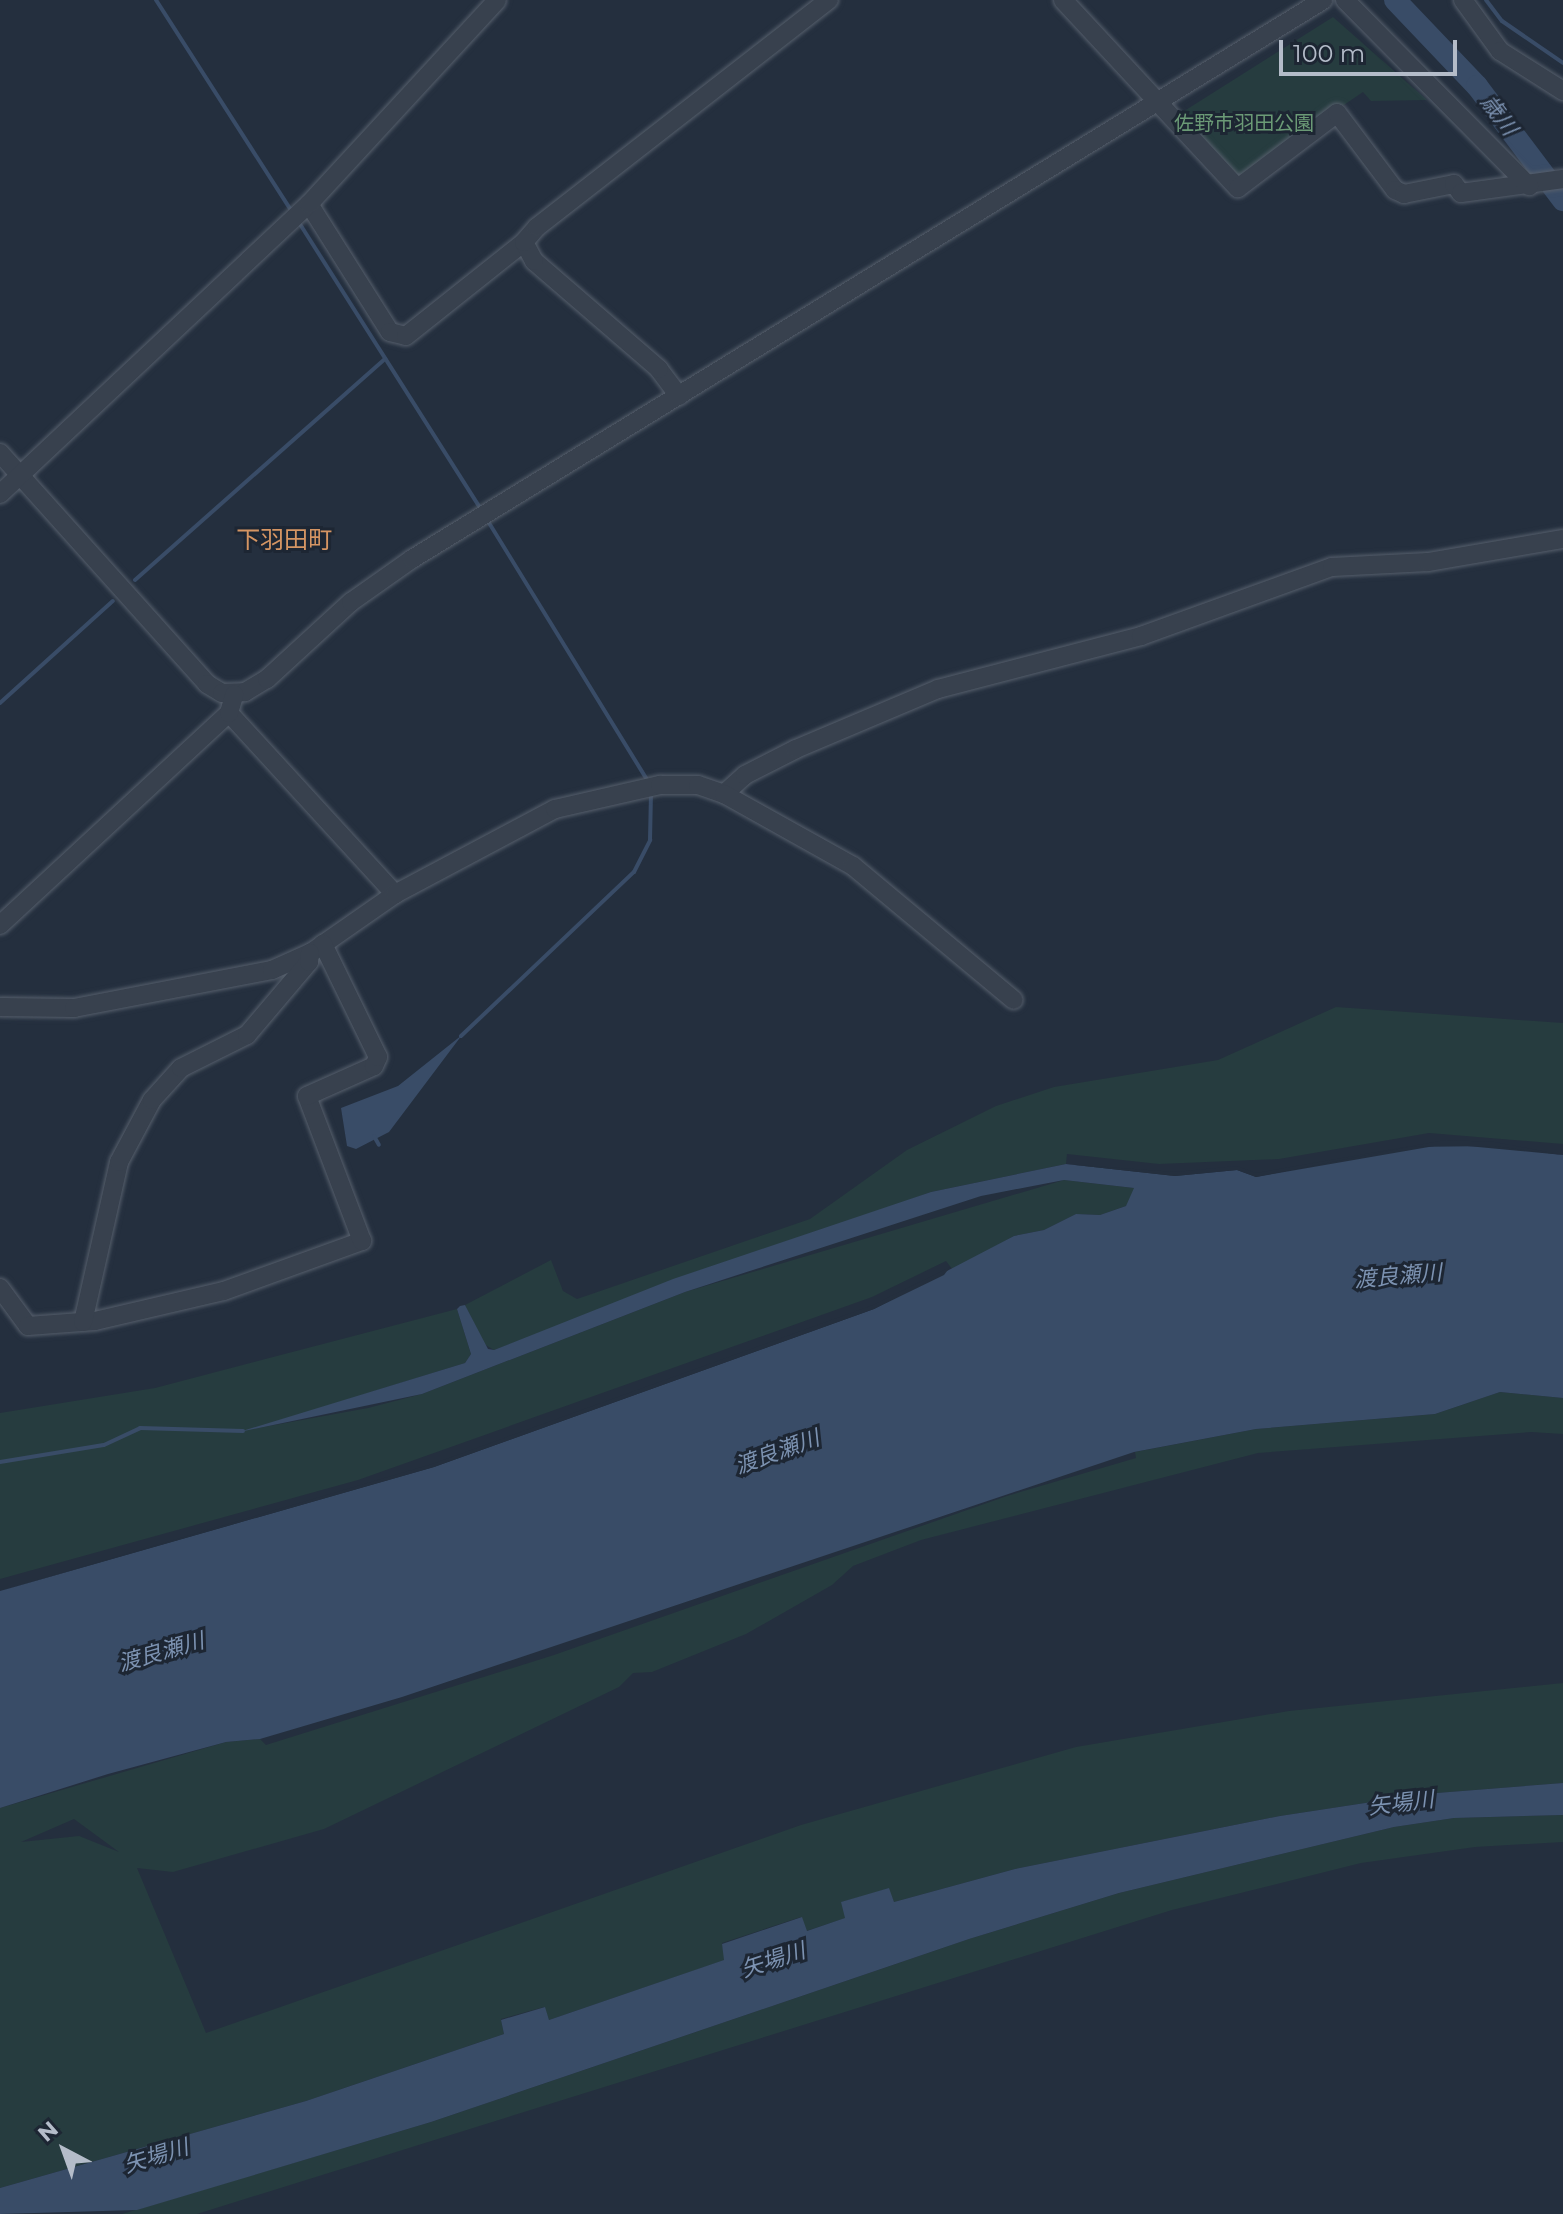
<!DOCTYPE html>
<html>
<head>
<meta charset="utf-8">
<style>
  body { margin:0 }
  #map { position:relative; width:1563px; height:2214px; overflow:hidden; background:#242f3e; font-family:Montserrat,"Noto Sans JP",sans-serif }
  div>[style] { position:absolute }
  .green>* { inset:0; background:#263c3f }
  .water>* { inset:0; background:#394c67 }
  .pier>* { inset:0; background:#242f3e }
  .stream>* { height:4px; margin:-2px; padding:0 2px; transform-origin:2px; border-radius:2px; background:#394c67 }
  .river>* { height:22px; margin:-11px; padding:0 11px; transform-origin:11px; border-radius:11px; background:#394c67 }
  .roads { filter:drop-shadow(0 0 2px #565f6c) drop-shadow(0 0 2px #565f6c) }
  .minor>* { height:18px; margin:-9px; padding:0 9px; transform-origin:9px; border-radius:9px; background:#38414e }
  span { translate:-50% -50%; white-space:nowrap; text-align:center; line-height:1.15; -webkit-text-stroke:6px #1d2633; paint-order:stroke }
  .park-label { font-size:20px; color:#6b9a76 }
  .water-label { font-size:22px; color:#7c92b1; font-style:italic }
  .quarter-label { font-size:24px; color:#d59563 }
  .north { position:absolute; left:24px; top:2110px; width:80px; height:80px; -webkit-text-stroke:6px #1d2633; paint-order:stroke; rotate:319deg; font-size:22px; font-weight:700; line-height:32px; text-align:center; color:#b4bcc9 }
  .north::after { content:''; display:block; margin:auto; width:28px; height:36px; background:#b4bcc9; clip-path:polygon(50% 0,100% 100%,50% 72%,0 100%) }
  .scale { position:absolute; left:1279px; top:40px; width:178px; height:36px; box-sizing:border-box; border:4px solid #b4bcc9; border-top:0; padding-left:10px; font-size:24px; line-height:28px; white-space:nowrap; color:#b4bcc9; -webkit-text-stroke:6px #1d2633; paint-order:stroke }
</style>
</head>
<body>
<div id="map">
  <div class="green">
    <i style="clip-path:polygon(1333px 17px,1427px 100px,1371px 101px,1363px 92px,1235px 179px,1181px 113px)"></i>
    <i style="clip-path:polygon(1336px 1007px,1563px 1023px,1563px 1144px,1429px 1133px,1279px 1159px,1159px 1164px,1067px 1154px,1066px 1164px,931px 1192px,494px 1350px,484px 1344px,465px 1305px,551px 1260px,563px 1291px,577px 1299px,810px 1219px,907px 1150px,996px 1106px,1054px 1087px,1218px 1060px)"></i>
    <i style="clip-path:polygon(1064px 1180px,1134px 1188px,1134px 1196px,1126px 1206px,1100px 1215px,1076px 1214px,1044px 1230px,1014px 1236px,953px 1270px,946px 1261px,872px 1297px,358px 1480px,0 1579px,0 1413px,155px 1388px,457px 1309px,471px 1354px,465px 1363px,252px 1429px,368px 1408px,422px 1394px,685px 1292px)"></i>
    <i style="clip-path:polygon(evenodd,1500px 1392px,1563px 1398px,1563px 1434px,1531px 1432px,1258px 1453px,921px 1540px,853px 1566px,832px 1585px,746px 1634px,652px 1672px,633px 1673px,619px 1687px,324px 1829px,173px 1872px,137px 1868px,206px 2033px,801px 1825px,1076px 1747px,1289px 1711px,1563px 1683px,1563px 1783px,1424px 1794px,1280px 1816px,1015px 1869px,894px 1902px,888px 1889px,842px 1902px,846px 1918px,806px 1931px,801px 1917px,722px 1943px,725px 1960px,549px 2020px,544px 2007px,501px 2019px,504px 2034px,306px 2101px,0 2188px,0 1808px,226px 1742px,260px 1739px,266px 1745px,554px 1655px,1007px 1496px,1136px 1458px,1135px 1452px,1256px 1429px,1435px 1414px,1500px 1392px,74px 1819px,119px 1852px,79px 1836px,21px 1842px,74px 1819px)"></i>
    <i style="clip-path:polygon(1563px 1815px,1563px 1842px,1475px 1847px,1361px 1863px,1172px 1910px,197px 2214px,122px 2214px,431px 2122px,969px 1939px,1119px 1893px,1394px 1827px,1454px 1818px)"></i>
  </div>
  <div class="water">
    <i style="clip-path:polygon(462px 1035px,389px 1132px,356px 1149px,347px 1146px,341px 1108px,398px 1086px)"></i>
    <i style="clip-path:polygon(1446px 1144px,1563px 1155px,1563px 1398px,1500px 1392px,1435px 1414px,1256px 1429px,1134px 1452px,402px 1697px,260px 1739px,226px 1742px,108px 1774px,0 1808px,0 1591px,434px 1467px,874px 1309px,1014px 1236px,1044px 1230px,1076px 1214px,1100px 1215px,1126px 1206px,1134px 1188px,1064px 1180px,981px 1196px,685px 1292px,422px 1394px,239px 1432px,465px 1363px,471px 1354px,457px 1309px,460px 1306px,465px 1305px,488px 1349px,494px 1350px,673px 1279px,931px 1192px,1066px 1164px,1175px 1176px,1237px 1170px,1256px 1177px)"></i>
    <i style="clip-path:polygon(1563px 1783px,1563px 1815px,1454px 1818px,1394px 1827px,1119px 1893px,969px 1939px,431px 2122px,137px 2210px,0 2214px,0 2188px,306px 2101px,504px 2034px,501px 2020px,545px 2007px,549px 2020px,724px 1960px,722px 1944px,802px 1917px,807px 1931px,845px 1918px,841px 1902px,889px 1888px,894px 1902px,1015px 1869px,1280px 1816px,1424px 1794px)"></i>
  </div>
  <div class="pier">
    <i style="clip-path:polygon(1446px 1140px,1495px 1142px,1563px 1155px,1494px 1146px,1408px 1147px,1256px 1177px,1237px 1170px,1175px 1176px,1066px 1164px,1175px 1172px,1237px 1166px,1256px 1173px)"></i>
    <i style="clip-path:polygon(950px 1267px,944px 1275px,874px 1309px,434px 1467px,0 1591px,432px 1464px,873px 1305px)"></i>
  </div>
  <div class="stream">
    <i style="left:156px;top:0;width:253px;rotate:57.3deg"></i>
    <i style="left:1486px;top:0;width:26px;rotate:53deg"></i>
    <i style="left:1502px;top:21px;width:74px;rotate:34.5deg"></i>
    <i style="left:298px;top:221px;width:343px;rotate:57.6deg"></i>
    <i style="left:486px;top:518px;width:311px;rotate:58.4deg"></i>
    <i style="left:135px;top:580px;width:334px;rotate:-41.5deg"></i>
    <i style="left:0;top:703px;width:152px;rotate:-42.1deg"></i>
    <i style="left:461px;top:1036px;width:238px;rotate:-43.5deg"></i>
    <i style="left:634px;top:872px;width:36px;rotate:-63deg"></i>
    <i style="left:650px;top:840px;width:48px;rotate:-88.8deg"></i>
    <i style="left:374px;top:1136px;width:10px;rotate:61deg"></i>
    <i style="left:0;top:1462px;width:105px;rotate:-9.3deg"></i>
    <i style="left:104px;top:1445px;width:40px;rotate:-25deg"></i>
    <i style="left:140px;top:1428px;width:103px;rotate:1.7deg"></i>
  </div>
  <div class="river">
    <i style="left:1395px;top:0;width:119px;rotate:46.4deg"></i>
    <i style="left:1477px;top:86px;width:143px;rotate:53deg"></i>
  </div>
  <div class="roads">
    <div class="minor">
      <i style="left:1063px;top:0;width:257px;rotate:47.1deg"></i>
      <i style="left:1238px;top:188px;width:124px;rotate:-37.1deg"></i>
      <i style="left:1337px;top:113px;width:96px;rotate:53deg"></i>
      <i style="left:1395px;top:190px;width:10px;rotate:24deg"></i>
      <i style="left:1404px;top:194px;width:51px;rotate:-11.3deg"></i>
      <i style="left:1454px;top:184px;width:11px;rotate:52deg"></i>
      <i style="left:1461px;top:193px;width:103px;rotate:-7.8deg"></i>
      <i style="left:1345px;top:0;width:262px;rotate:45.3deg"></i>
      <i style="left:1463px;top:0;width:63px;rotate:54deg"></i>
      <i style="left:1500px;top:51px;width:75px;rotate:32.4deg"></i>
      <i style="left:309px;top:204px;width:151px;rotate:57.7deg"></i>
      <i style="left:390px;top:332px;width:16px;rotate:14deg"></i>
      <i style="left:406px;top:336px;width:151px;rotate:-38.5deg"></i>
      <i style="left:679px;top:396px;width:34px;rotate:-127deg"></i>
      <i style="left:659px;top:369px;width:165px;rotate:-139.2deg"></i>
      <i style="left:534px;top:261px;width:21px;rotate:-118deg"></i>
      <i style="left:524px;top:242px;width:20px;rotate:-49deg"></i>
      <i style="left:537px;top:227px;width:370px;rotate:-37.9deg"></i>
      <i style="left:0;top:453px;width:310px;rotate:48.1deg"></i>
      <i style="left:207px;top:684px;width:17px;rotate:31deg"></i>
      <i style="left:222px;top:693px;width:23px;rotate:-2deg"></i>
      <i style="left:245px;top:692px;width:26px;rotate:-31deg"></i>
      <i style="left:267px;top:679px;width:114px;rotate:-42.5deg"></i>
      <i style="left:351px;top:602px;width:75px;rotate:-35.2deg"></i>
      <i style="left:412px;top:559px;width:1069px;rotate:-31.53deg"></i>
      <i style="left:0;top:494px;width:424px;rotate:-43.2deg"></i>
      <i style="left:309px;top:204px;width:277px;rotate:-47.3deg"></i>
      <i style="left:229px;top:713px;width:246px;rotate:47.5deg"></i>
      <i style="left:724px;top:794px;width:28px;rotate:-42deg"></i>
      <i style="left:745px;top:775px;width:57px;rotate:-27deg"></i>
      <i style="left:796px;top:749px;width:154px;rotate:-22.9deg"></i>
      <i style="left:938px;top:689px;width:210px;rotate:-14.6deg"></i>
      <i style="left:1141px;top:636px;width:203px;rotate:-19.9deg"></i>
      <i style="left:1332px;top:567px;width:96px;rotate:-3deg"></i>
      <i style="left:1428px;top:562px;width:137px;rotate:-9.7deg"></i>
      <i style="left:0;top:925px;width:312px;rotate:-42.8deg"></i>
      <i style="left:229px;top:713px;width:19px;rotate:-74deg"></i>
      <i style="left:0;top:1007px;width:74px;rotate:0.8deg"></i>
      <i style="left:74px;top:1008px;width:202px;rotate:-10.9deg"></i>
      <i style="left:272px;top:970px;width:44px;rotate:-24.2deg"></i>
      <i style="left:312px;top:952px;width:101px;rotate:-34.9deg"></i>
      <i style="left:395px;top:894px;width:181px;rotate:-28deg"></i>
      <i style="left:555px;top:809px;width:108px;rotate:-12.9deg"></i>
      <i style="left:660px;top:785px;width:38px"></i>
      <i style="left:698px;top:785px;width:28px;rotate:19deg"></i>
      <i style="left:724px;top:794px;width:148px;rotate:29.2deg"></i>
      <i style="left:853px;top:866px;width:209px;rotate:39.8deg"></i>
      <i style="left:0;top:1288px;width:47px;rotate:53.6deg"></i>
      <i style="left:28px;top:1326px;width:67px;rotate:-4.3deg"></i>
      <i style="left:95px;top:1321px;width:132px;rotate:-13.1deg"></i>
      <i style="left:224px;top:1291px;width:147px;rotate:-19.9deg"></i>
      <i style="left:362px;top:1241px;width:155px;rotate:-110.8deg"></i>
      <i style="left:307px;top:1096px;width:73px;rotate:-24.1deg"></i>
      <i style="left:374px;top:1066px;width:10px;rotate:-66deg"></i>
      <i style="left:378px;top:1057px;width:126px;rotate:-116deg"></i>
      <i style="left:83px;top:1322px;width:164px;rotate:-77.3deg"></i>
      <i style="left:119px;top:1162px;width:70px;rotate:-62deg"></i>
      <i style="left:152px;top:1100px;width:43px;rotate:-47.8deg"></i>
      <i style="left:181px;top:1068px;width:74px;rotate:-26.6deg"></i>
      <i style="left:247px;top:1035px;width:96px;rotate:-49.7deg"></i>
      <i style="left:309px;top:962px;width:9px;rotate:-84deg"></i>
    </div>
  </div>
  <div class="park-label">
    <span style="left:1244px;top:123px">佐野市羽田公園</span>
  </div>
  <div class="water-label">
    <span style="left:1499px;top:115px;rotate:53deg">歳川</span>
    <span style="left:1398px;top:1276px;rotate:-5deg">渡良瀬川</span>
    <span style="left:777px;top:1452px;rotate:-20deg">渡良瀬川</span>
    <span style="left:161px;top:1652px;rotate:-16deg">渡良瀬川</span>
    <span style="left:1401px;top:1803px;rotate:-7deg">矢場川</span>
    <span style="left:773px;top:1960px;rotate:-18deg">矢場川</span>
    <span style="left:156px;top:2156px;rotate:-17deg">矢場川</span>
  </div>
  <div class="quarter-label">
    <span style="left:284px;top:540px">下羽田町</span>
  </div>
  <div class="north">N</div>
  <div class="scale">100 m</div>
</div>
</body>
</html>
